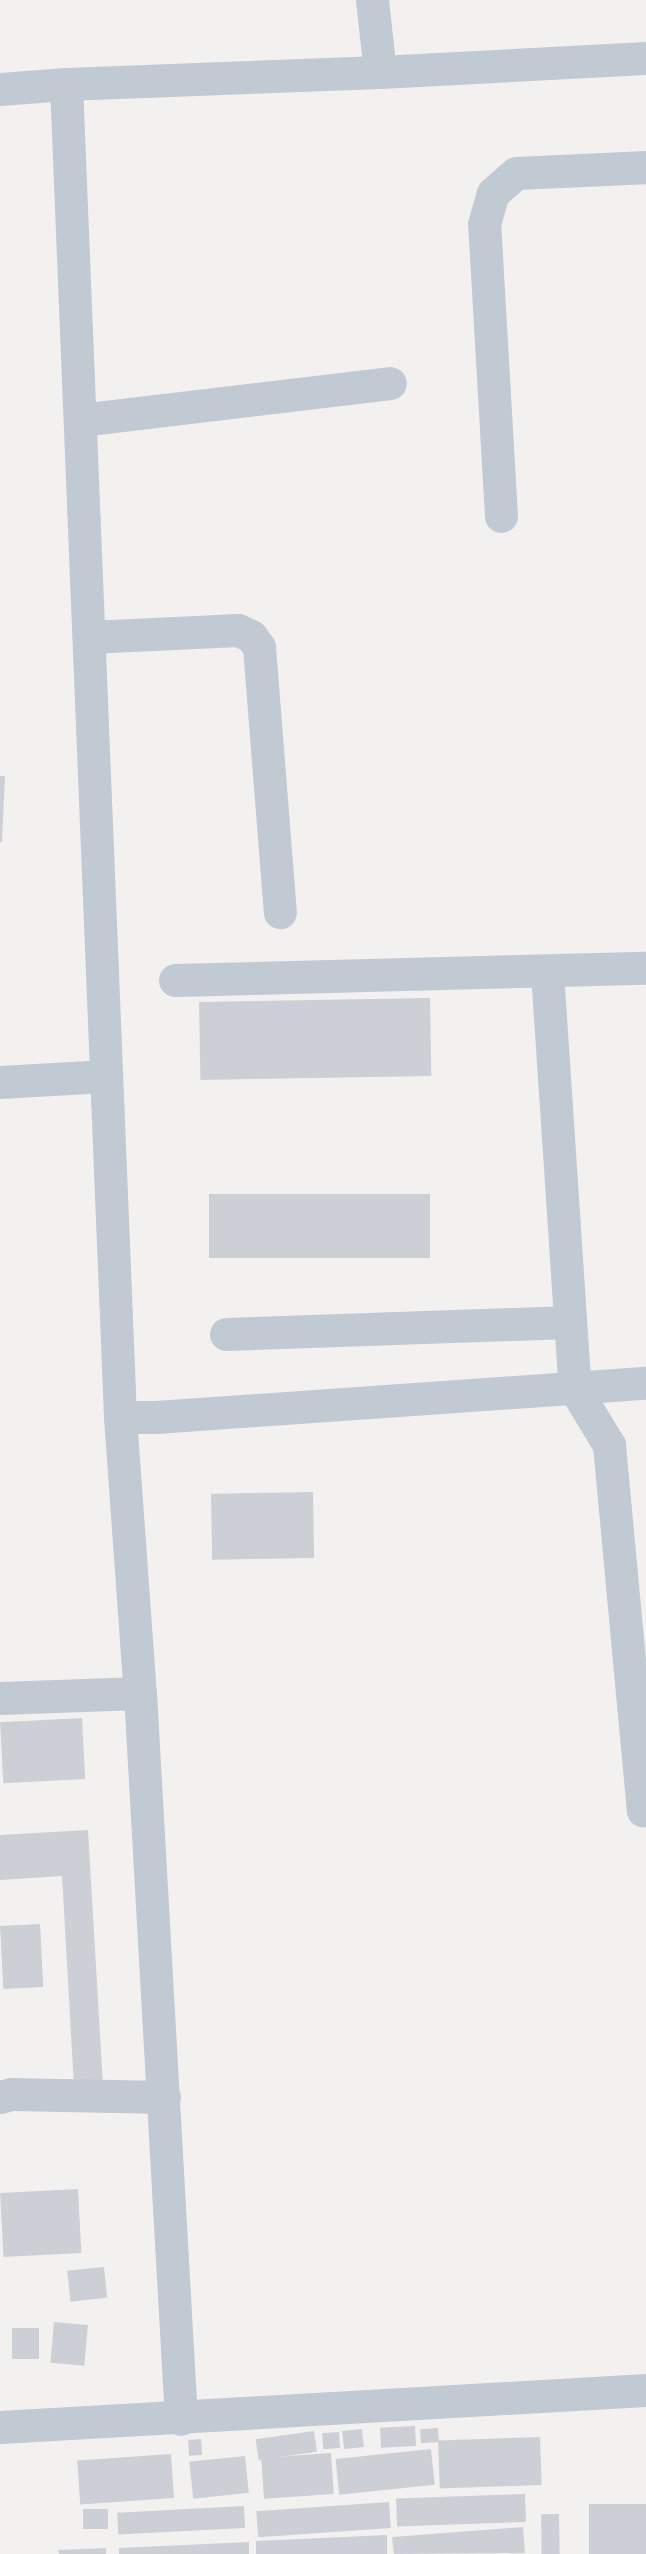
<!DOCTYPE html>
<html>
<head>
<meta charset="utf-8">
<style>
  body { margin:0 }
  #map { position:relative; width:646px; height:2554px; overflow:hidden; background:#f3f1f0; font-family:"IBM Plex Sans",sans-serif }
  div>[style] { position:absolute }
  .building>* { inset:0; background:#cccfd6; transform-origin:0 0 }
  .minor>* { height:33px; margin:-16.5px; padding:0 16.5px; transform-origin:16.5px; border-radius:16.5px; background:#c1c9d2 }
  span { translate:-50% -50%; white-space:nowrap; text-align:center; line-height:1.15; -webkit-text-stroke:5px #fff; paint-order:stroke }
</style>
</head>
<body>
<div id="map">
  <div class="building">
    <i style="clip-path:polygon(0 776px,5px 776px,2px 842px,0 842px)"></i>
    <i style="left:430px;top:998px;width:78px;height:231px;rotate:89deg"></i>
    <i style="left:430px;top:1194px;width:64px;height:221px;rotate:90deg"></i>
    <i style="left:313px;top:1492px;width:66px;height:102px;rotate:89deg"></i>
    <i style="left:82px;top:1718px;width:61px;height:82px;rotate:87deg"></i>
    <i style="clip-path:polygon(88px 1830px,103px 2085px,74px 2087px,62px 1876px,0 1880px,0 1835px)"></i>
    <i style="left:40px;top:1924px;width:63px;height:40px;rotate:87deg"></i>
    <i style="left:78px;top:2189px;width:64px;height:78px;rotate:87deg"></i>
    <i style="left:104px;top:2267px;width:31px;height:37px;rotate:84deg"></i>
    <i style="left:54px;top:2322px;width:34px;height:41px;rotate:5deg"></i>
    <i style="left:12px;top:2328px;width:27px;height:31px"></i>
    <i style="left:415px;top:2426px;width:20px;height:35px;rotate:87deg"></i>
    <i style="left:438px;top:2428px;width:14px;height:18px;rotate:86deg"></i>
    <i style="left:362px;top:2429px;width:18px;height:20px;rotate:84deg"></i>
    <i style="left:314px;top:2431px;width:21px;height:59px;rotate:82deg"></i>
    <i style="left:339px;top:2432px;width:16px;height:17px;rotate:86deg"></i>
    <i style="left:540px;top:2437px;width:48px;height:102px;rotate:88deg"></i>
    <i style="left:201px;top:2439px;width:16px;height:13px;rotate:86deg"></i>
    <i style="left:431px;top:2449px;width:36px;height:96px;rotate:84deg"></i>
    <i style="left:331px;top:2453px;width:41px;height:70px;rotate:86deg"></i>
    <i style="left:171px;top:2454px;width:44px;height:94px;rotate:86deg"></i>
    <i style="left:245px;top:2456px;width:37px;height:56px;rotate:84deg"></i>
    <i style="left:525px;top:2494px;width:28px;height:129px;rotate:88deg"></i>
    <i style="left:389px;top:2502px;width:26px;height:133px;rotate:86deg"></i>
    <i style="left:646px;top:2504px;width:50px;height:57px;rotate:90deg"></i>
    <i style="left:244px;top:2506px;width:22px;height:127px;rotate:87deg"></i>
    <i style="left:108px;top:2509px;width:20px;height:25px;rotate:90deg"></i>
    <i style="left:559px;top:2514px;width:40px;height:18px;rotate:89deg"></i>
    <i style="clip-path:polygon(523px 2527px,525px 2553px,394px 2554px,392px 2537px)"></i>
    <i style="clip-path:polygon(387px 2535px,387px 2554px,256px 2554px,256px 2541px)"></i>
    <i style="clip-path:polygon(249px 2542px,249px 2554px,119px 2554px,119px 2548px)"></i>
    <i style="clip-path:polygon(106px 2548px,106px 2554px,59px 2554px,58px 2550px)"></i>
  </div>
  <div class="minor">
    <i style="left:372px;top:0;width:72px;rotate:83.7deg"></i>
    <i style="left:66px;top:84px;width:1334px;rotate:87.68deg"></i>
    <i style="left:120px;top:1417px;width:277px;rotate:85.9deg"></i>
    <i style="left:140px;top:1693px;width:727px;rotate:86.77deg"></i>
    <i style="left:0;top:89px;width:66px;rotate:-4.3deg"></i>
    <i style="left:66px;top:84px;width:314px;rotate:-2.2deg"></i>
    <i style="left:380px;top:72px;width:266px;rotate:-3deg"></i>
    <i style="left:80px;top:420px;width:312px;rotate:-6.8deg"></i>
    <i style="left:501px;top:516px;width:292px;rotate:-93.3deg"></i>
    <i style="left:484px;top:224px;width:32px;rotate:-74deg"></i>
    <i style="left:493px;top:193px;width:30px;rotate:-41deg"></i>
    <i style="left:516px;top:173px;width:130px;rotate:-2.6deg"></i>
    <i style="left:90px;top:637px;width:148px;rotate:-2.7deg"></i>
    <i style="left:238px;top:630px;width:14px;rotate:25deg"></i>
    <i style="left:251px;top:636px;width:14px;rotate:54deg"></i>
    <i style="left:259px;top:647px;width:266px;rotate:85.5deg"></i>
    <i style="left:547px;top:972px;width:418px;rotate:86.2deg"></i>
    <i style="left:575px;top:1389px;width:66px;rotate:58.7deg"></i>
    <i style="left:609px;top:1445px;width:367px;rotate:84.7deg"></i>
    <i style="left:175px;top:980px;width:471px;rotate:-1.5deg"></i>
    <i style="left:0;top:1082px;width:106px;rotate:-3.2deg"></i>
    <i style="left:226px;top:1334px;width:344px;rotate:-2deg"></i>
    <i style="left:120px;top:1417px;width:36px"></i>
    <i style="left:156px;top:1417px;width:491px;rotate:-4deg"></i>
    <i style="left:0;top:1698px;width:140px;rotate:-2deg"></i>
    <i style="left:0;top:2097px;width:11px;rotate:-15deg"></i>
    <i style="left:11px;top:2094px;width:153px;rotate:1.1deg"></i>
    <i style="left:0;top:2427px;width:647px;rotate:-3.28deg"></i>
  </div>
</div>
</body>
</html>
